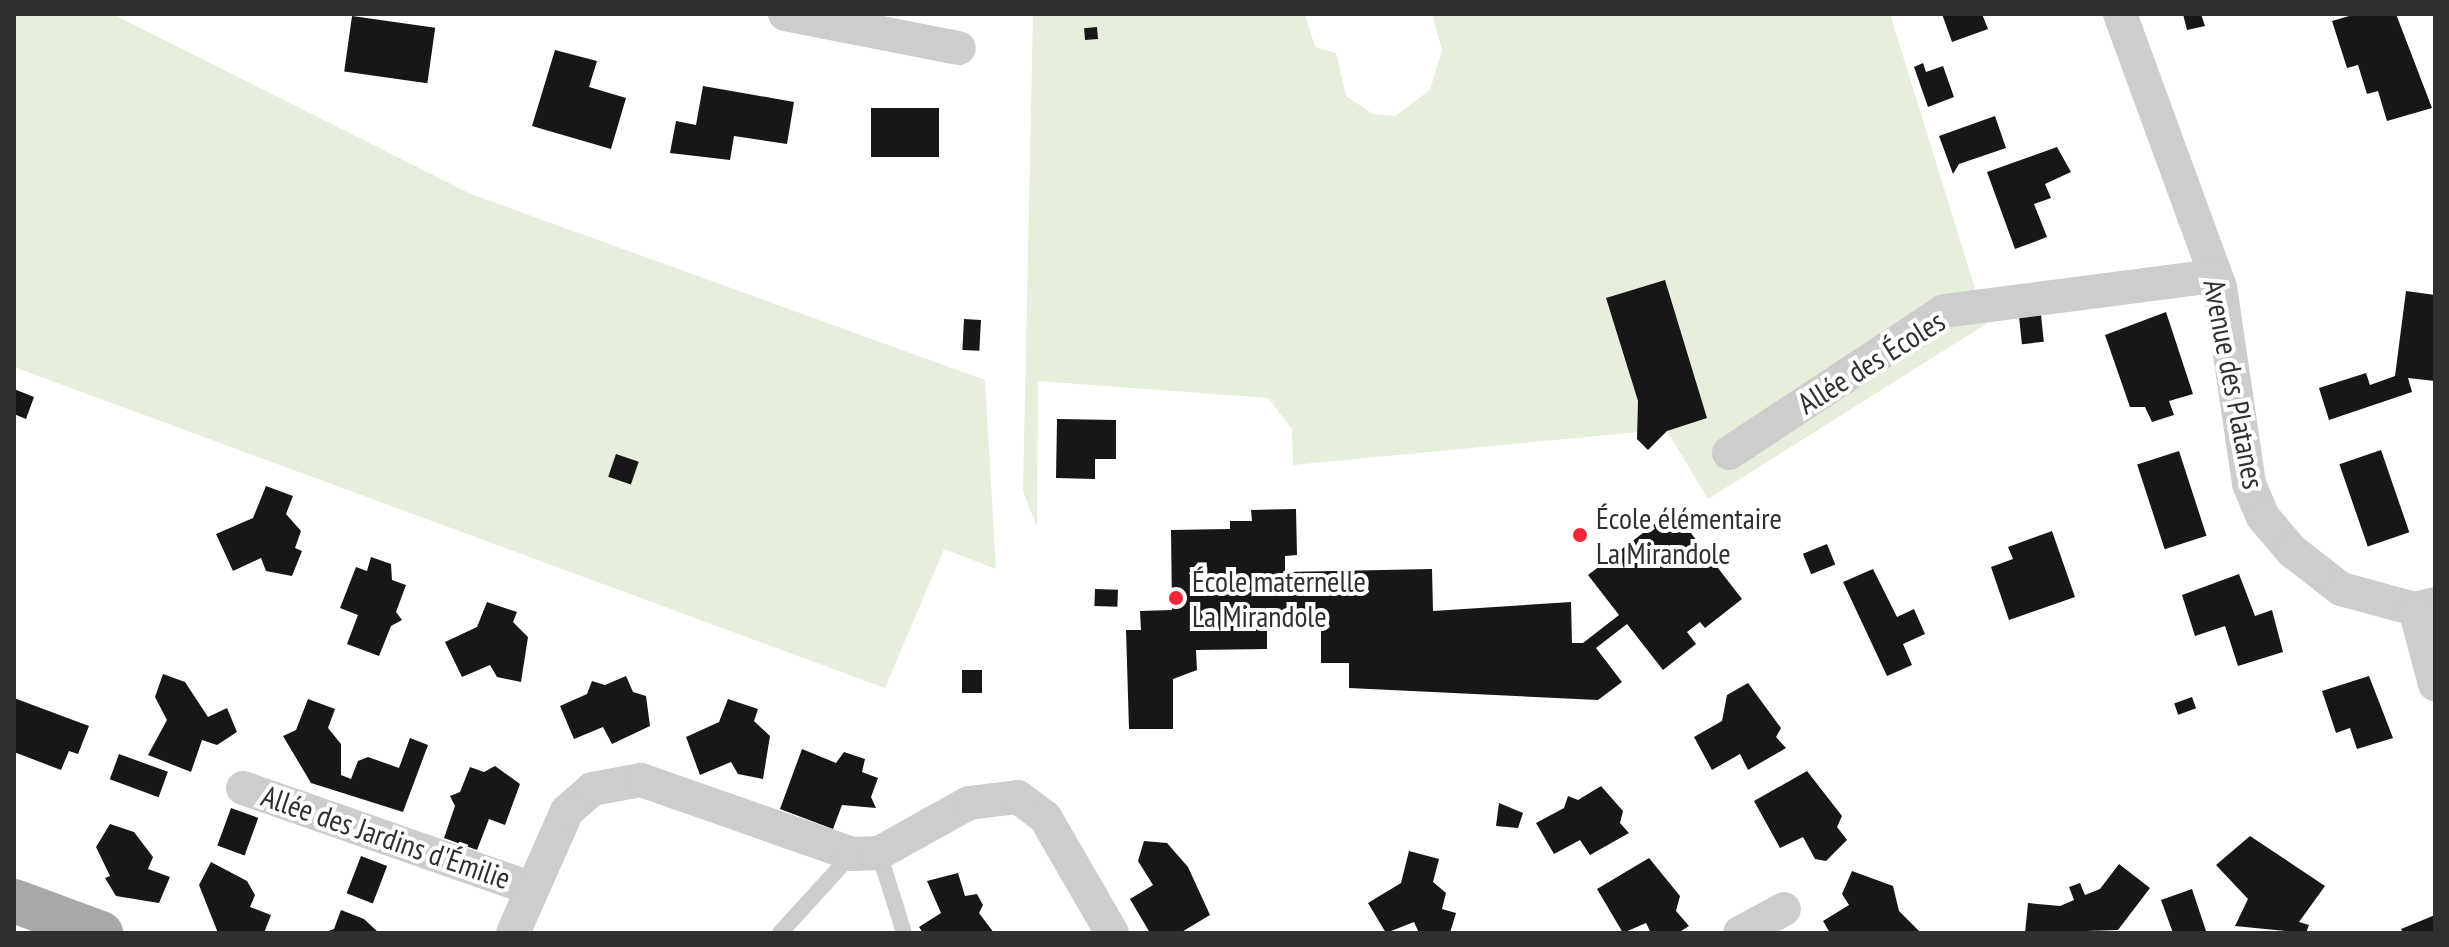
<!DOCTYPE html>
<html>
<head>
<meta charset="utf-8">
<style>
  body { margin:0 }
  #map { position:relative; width:2449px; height:947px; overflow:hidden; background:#fff; font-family:"PT Sans Narrow",sans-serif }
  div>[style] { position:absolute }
  .green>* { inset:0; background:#e6eedc }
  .building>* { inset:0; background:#171717; transform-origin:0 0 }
  .service>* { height:16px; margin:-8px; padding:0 8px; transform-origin:8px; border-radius:8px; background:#cdcdcd }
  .minor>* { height:34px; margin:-17px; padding:0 17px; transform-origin:17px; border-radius:17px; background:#cdcdcd }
  .primary>* { height:44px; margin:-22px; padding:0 22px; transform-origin:22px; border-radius:22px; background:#a8a8a8 }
  .dots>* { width:22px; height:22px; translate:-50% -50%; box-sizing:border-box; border:4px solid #fff; border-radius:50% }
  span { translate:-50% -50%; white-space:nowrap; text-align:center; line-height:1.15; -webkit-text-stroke:8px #fff; paint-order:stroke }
  .street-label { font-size:30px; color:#303030 }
  .poi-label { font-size:30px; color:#303030 }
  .left { translate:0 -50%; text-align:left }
  .frame { position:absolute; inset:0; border:16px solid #303030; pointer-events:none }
</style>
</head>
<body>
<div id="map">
  <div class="green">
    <i style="clip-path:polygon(16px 14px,112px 14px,471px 194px,985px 380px,996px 569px,944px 549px,885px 688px,14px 367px)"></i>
    <i style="clip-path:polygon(1033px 14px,1305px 14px,1315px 47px,1336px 53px,1346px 96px,1373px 114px,1395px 116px,1430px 90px,1442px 50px,1432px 14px,1890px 14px,1986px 324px,1708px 499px,1667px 431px,1706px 418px,1664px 281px,1606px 299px,1638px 401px,1638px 432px,1293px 465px,1292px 429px,1268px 398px,1038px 381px,1037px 527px,1023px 491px)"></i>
  </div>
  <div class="building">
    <i style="clip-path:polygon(1942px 14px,1982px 14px,1988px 29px,1952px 42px)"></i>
    <i style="clip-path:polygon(2183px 14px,2201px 14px,2205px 26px,2187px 30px)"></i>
    <i style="clip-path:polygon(2356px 14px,2396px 14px,2432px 108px,2387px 121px,2378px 91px,2367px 94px,2358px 65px,2347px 68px,2332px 21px)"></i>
    <i style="left:352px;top:16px;width:84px;height:56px;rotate:8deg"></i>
    <i style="left:1097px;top:27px;width:12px;height:13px;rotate:85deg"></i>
    <i style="clip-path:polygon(555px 50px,597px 61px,589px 87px,626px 98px,611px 149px,532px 126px)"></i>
    <i style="clip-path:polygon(1923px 63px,1926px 72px,1943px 66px,1954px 97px,1928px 107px,1914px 67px)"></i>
    <i style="clip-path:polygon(703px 86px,794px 102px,787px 144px,734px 136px,730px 160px,670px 153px,676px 121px,696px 125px)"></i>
    <i style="left:871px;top:108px;width:68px;height:49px"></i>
    <i style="clip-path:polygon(1995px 116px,2006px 148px,1959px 164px,1953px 174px,1939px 136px)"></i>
    <i style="clip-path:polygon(2057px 147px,2071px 172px,2045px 184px,2051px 198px,2034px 204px,2047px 237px,2015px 249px,1987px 172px)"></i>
    <i style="clip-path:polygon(1665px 280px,1707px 418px,1667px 431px,1648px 450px,1637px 439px,1638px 401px,1606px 298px)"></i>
    <i style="clip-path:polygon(2406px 291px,2435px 295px,2435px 381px,2408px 378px,2412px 392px,2329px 420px,2319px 388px,2366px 373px,2370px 385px,2395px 376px)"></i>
    <i style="clip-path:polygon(2166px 312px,2193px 394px,2169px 401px,2174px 415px,2152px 422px,2145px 407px,2130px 407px,2105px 335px)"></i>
    <i style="left:2041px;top:315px;width:27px;height:22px;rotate:84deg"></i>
    <i style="left:964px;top:319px;width:17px;height:31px;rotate:3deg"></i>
    <i style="clip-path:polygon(14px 389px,34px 397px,26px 419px,14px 414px)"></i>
    <i style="clip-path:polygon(1057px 419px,1116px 420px,1116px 459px,1095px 459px,1095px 479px,1056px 478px)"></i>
    <i style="left:2381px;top:450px;width:87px;height:44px;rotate:71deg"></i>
    <i style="left:2179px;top:451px;width:89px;height:44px;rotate:72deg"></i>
    <i style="left:616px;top:454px;width:24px;height:24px;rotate:19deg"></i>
    <i style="clip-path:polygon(266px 486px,293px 496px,286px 514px,301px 531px,295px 548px,302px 551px,292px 576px,266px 571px,261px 558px,233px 571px,216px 534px,253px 518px)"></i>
    <i style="clip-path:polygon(1296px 509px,1297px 555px,1285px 556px,1285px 572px,1432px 569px,1433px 611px,1571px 602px,1572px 643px,1583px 643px,1619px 615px,1588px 575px,1673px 510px,1742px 599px,1705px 628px,1700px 622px,1687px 632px,1696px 644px,1663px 670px,1627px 624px,1596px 648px,1622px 682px,1598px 700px,1349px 688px,1349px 663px,1321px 663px,1321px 625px,1267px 625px,1267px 649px,1196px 650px,1197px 670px,1173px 679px,1173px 729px,1129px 729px,1126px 630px,1141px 630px,1140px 611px,1172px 610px,1171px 530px,1230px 529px,1230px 521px,1252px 521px,1251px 510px)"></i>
    <i style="clip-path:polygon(2052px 531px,2075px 597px,2009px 620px,1991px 567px,2013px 559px,2008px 547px)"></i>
    <i style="left:1827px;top:544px;width:22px;height:26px;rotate:68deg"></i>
    <i style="clip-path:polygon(371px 557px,391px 564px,392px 580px,406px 585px,396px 612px,402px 620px,391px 626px,379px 656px,347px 644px,358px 615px,340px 608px,356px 567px,367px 571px)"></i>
    <i style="clip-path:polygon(1873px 569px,1897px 617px,1914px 609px,1925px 634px,1903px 644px,1912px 665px,1887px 676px,1843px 582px)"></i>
    <i style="clip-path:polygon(2239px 574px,2255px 616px,2272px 610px,2283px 652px,2238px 666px,2225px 626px,2195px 636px,2182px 595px)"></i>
    <i style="left:1095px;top:589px;width:23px;height:17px;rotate:2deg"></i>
    <i style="clip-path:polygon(487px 602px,517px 612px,513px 622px,528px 637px,521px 682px,497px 677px,490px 665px,462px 677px,445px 642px,477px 627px)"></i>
    <i style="left:962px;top:670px;width:20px;height:23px"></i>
    <i style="clip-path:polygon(163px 674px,185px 682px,208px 717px,227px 708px,237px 732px,217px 745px,202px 740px,191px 772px,148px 755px,167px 720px,155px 697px)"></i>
    <i style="clip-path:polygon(626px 676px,633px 692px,646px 696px,650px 726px,612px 744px,603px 727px,574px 739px,560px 706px,587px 694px,592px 681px,605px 685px)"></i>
    <i style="clip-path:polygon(2369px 676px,2393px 738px,2357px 749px,2350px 728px,2336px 733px,2322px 691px)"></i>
    <i style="clip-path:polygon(1748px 683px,1781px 728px,1776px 737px,1786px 748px,1748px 770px,1740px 754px,1712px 770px,1694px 737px,1722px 721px,1727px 695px)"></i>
    <i style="left:2192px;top:697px;width:12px;height:19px;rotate:70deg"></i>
    <i style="clip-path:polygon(14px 698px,89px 726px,78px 754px,69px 751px,61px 770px,14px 752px)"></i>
    <i style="clip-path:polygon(308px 699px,335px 709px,328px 728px,341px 744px,341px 775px,351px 779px,358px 761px,368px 757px,399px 768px,410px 738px,428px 745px,403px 812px,311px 783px,283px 736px,296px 730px)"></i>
    <i style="clip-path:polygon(728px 699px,758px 709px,754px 721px,770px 736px,763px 779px,738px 774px,731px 762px,700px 775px,686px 737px,719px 722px)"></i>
    <i style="clip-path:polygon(802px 749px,836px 763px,844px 752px,865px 759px,862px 772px,878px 778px,871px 797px,876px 808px,842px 805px,833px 829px,780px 809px)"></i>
    <i style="left:119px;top:754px;width:52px;height:27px;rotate:20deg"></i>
    <i style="clip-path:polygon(495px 766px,520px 784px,505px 825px,489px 819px,477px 850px,444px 838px,455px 806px,450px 796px,460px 792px,470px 767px,484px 772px)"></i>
    <i style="clip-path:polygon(1807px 771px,1842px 816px,1837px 827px,1847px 840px,1826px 861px,1815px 859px,1803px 837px,1780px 848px,1754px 801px)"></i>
    <i style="clip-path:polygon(1601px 786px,1623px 811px,1620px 823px,1629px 833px,1590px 855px,1580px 840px,1554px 854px,1536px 823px,1564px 808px,1568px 796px,1578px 800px)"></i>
    <i style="clip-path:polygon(1499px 803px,1523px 813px,1518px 828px,1496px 826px)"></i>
    <i style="left:231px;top:808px;width:29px;height:40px;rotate:20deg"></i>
    <i style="clip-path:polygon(110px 824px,134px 832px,153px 857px,148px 869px,170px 877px,159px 903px,116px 896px,105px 878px,110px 876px,96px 847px)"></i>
    <i style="clip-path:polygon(2250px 836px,2325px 886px,2299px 922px,2309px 925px,2306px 933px,2235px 926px,2248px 899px,2216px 865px)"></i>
    <i style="clip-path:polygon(1144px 841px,1167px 843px,1188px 867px,1210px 915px,1180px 933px,1150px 933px,1130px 899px,1153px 885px,1138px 861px)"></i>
    <i style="clip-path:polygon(1409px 851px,1439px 859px,1433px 882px,1446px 893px,1442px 909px,1456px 913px,1450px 933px,1419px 933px,1414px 922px,1386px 933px,1368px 903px,1401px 883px)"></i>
    <i style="left:361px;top:856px;width:28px;height:40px;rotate:21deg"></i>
    <i style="clip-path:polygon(1649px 858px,1680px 896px,1676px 911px,1689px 926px,1678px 933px,1651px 933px,1646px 923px,1623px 933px,1597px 889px)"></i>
    <i style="clip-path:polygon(211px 862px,247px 881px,255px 895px,250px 907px,271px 915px,264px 933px,218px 933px,199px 885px)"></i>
    <i style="clip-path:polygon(2119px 864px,2150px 888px,2118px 930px,2025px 933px,2028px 903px,2060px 906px,2074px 900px,2069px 887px,2080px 883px,2085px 895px,2100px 889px)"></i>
    <i style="clip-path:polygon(1852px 871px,1893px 886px,1899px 911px,1921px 933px,1830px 933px,1823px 921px,1849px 905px,1842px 894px)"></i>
    <i style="clip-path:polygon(958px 873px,965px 896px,977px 894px,983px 905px,979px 913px,994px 933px,923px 933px,919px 927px,941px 913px,927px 881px)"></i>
    <i style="clip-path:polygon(2192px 889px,2206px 931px,2173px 933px,2161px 900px)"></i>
    <i style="clip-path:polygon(341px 910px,364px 919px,379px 933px,323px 933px,334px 929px)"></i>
    <i style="clip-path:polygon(2435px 915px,2435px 933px,2403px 933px,2401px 929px)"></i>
  </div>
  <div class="service">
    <i style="left:879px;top:853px;width:84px;rotate:72.6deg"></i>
    <i style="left:780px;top:933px;width:107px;rotate:-47.7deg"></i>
  </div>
  <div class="minor">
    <i style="left:785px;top:14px;width:177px;rotate:11.1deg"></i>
    <i style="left:2120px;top:14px;width:291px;rotate:69.9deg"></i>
    <i style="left:2220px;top:287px;width:199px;rotate:81.6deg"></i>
    <i style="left:2249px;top:484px;width:36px;rotate:67deg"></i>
    <i style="left:2263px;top:517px;width:45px;rotate:49.5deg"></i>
    <i style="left:2292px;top:551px;width:62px;rotate:37.8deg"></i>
    <i style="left:2341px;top:589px;width:77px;rotate:15.1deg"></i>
    <i style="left:2415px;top:609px;width:21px;rotate:-14deg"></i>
    <i style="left:1729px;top:453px;width:258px;rotate:-33.4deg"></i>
    <i style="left:1944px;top:311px;width:273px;rotate:-7.4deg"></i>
    <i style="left:2415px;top:609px;width:78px;rotate:75.1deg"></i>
    <i style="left:243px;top:788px;width:302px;rotate:19.2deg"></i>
    <i style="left:513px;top:933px;width:133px;rotate:-66.1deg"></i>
    <i style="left:567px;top:811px;width:33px;rotate:-41deg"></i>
    <i style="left:592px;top:789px;width:50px;rotate:-10.4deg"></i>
    <i style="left:641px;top:780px;width:224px;rotate:19.3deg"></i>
    <i style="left:852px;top:854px;width:27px;rotate:-2deg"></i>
    <i style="left:879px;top:853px;width:103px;rotate:-29.1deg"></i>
    <i style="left:969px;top:803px;width:49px;rotate:-7deg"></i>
    <i style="left:1018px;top:797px;width:34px;rotate:37deg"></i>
    <i style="left:1045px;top:817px;width:134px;rotate:60deg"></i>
    <i style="left:1740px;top:933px;width:50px;rotate:-28.6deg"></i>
  </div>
  <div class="primary">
    <i style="left:14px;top:901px;width:93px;rotate:20.2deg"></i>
  </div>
  <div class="dots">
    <i style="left:1580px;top:535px;background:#f32536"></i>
    <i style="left:1176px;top:598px;background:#f32536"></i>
  </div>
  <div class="street-label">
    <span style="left:1871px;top:362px;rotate:-32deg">Allée des Écoles</span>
    <span style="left:2234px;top:384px;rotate:79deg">Avenue des Platanes</span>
    <span style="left:386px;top:837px;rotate:19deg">Allée des Jardins d'Émilie</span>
  </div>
  <div class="poi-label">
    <span class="left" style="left:1596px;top:535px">École élémentaire<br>La Mirandole</span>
    <span class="left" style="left:1192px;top:598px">École maternelle<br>La Mirandole</span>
  </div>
  <div class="frame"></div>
</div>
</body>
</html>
